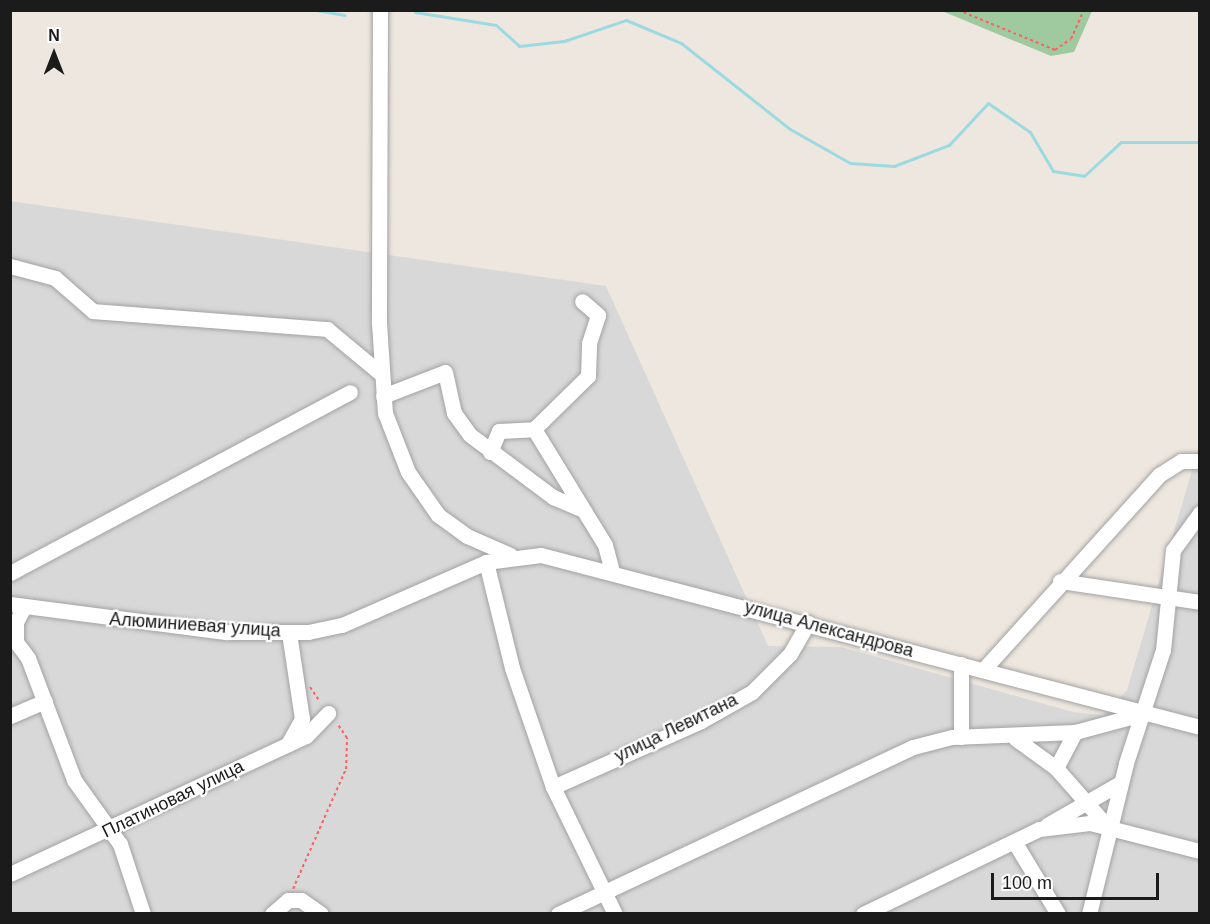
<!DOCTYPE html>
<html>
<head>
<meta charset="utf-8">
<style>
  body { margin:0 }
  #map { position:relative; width:1210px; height:924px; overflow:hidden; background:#eee7df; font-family:Helvetica,sans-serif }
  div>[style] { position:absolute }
  .residential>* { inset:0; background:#d9d8d8 }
  .cemetery>* { inset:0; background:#9fc99f }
  .stream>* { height:3px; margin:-1.5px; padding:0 1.5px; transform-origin:1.5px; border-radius:1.5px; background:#9bdae0 }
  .path>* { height:2px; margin-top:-1px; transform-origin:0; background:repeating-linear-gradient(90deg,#ff5f65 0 3px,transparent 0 6px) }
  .roads { filter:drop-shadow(0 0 2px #a2a2a2) drop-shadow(0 0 2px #a2a2a2) }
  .minor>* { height:15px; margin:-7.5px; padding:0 7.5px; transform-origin:7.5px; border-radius:7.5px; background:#fff }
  span { translate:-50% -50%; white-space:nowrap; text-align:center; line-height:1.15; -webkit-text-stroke:4.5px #fff; paint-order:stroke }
  .street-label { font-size:18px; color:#1b1b1b }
  .frame { position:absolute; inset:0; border:12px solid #1b1b1b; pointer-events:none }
  .north { position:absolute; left:24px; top:24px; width:60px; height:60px; -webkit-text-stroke:4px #fff; paint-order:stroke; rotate:0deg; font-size:16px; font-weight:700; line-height:24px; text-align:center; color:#1b1b1b }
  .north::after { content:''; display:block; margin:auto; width:21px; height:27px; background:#1b1b1b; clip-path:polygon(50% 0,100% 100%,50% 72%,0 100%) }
  .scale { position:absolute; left:991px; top:873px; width:168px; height:27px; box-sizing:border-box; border:3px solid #1b1b1b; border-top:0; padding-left:8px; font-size:18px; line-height:21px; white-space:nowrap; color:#1b1b1b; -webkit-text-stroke:4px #fff; paint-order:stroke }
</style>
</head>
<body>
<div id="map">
  <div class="residential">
    <i style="clip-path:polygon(10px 201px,606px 286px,768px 646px,841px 647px,1073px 712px,1103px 715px,1127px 690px,1199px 447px,1199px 913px,11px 913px)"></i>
  </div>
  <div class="cemetery">
    <i style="clip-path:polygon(942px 11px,1092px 11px,1074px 52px,1051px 56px)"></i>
  </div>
  <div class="stream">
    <i style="left:316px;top:10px;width:29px;rotate:10deg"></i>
    <i style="left:415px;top:12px;width:82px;rotate:9.1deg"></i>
    <i style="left:496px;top:25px;width:31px;rotate:42deg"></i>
    <i style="left:519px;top:46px;width:45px;rotate:-6.3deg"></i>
    <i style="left:564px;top:41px;width:65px;rotate:-18.7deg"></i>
    <i style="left:626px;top:20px;width:60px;rotate:22.7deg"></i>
    <i style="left:681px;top:43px;width:139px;rotate:38.3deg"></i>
    <i style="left:790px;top:129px;width:69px;rotate:29.5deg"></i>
    <i style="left:850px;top:163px;width:44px;rotate:3.9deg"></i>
    <i style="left:894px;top:166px;width:59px;rotate:-20.9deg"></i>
    <i style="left:949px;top:145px;width:57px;rotate:-47.1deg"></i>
    <i style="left:988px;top:103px;width:51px;rotate:34.6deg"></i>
    <i style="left:1030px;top:132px;width:45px;rotate:59.5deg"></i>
    <i style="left:1053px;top:171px;width:31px;rotate:9deg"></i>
    <i style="left:1084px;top:176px;width:50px;rotate:-42.6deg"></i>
    <i style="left:1121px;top:142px;width:79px"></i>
  </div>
  <div class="path">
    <i style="left:958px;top:10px;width:105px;rotate:22.4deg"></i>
    <i style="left:1055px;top:50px;width:19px;rotate:-35deg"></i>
    <i style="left:1071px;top:39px;width:32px;rotate:-66deg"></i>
    <i style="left:310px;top:687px;width:18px;rotate:56deg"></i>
    <i style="left:293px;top:889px;width:131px;rotate:-66.2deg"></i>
    <i style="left:346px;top:769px;width:31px;rotate:-88deg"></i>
    <i style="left:347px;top:738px;width:18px;rotate:-124deg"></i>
  </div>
  <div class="roads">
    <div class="minor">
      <i style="left:380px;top:10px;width:313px;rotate:90.2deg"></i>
      <i style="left:379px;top:323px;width:90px;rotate:86.2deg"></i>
      <i style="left:385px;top:413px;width:63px;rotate:68.7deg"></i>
      <i style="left:408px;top:472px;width:52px;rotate:55.1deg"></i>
      <i style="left:438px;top:515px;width:36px;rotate:36deg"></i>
      <i style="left:467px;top:536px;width:47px;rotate:23.8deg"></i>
      <i style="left:10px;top:266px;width:47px;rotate:14.9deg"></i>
      <i style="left:55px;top:278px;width:50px;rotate:41deg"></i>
      <i style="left:93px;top:311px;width:235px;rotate:4.4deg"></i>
      <i style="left:327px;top:329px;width:69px;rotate:39.7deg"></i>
      <i style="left:383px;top:396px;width:66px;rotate:-21.2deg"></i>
      <i style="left:445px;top:372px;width:42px;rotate:77.6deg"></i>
      <i style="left:454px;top:413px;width:27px;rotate:54deg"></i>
      <i style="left:470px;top:435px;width:104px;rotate:36.8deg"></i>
      <i style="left:553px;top:497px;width:30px;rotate:23deg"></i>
      <i style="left:534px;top:429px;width:76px;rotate:-44.5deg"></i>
      <i style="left:588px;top:376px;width:33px;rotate:-88deg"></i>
      <i style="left:589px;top:343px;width:29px;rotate:-72deg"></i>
      <i style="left:598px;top:315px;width:21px;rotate:-139deg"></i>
      <i style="left:490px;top:452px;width:23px;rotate:-67deg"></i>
      <i style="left:499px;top:431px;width:35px;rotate:-3deg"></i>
      <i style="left:534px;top:429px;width:136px;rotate:58.5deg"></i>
      <i style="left:605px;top:545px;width:27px;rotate:75deg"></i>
      <i style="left:486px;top:562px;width:109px;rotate:76.2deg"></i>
      <i style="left:512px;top:668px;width:126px;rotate:71deg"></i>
      <i style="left:553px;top:787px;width:141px;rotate:64deg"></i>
      <i style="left:10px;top:573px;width:385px;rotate:-28deg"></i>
      <i style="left:1060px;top:581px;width:142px;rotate:8.5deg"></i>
      <i style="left:10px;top:604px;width:219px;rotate:7.4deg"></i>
      <i style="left:227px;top:632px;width:81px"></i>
      <i style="left:308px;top:632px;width:35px;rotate:-12deg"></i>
      <i style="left:342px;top:625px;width:157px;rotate:-23.6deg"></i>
      <i style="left:486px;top:562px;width:55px;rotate:-7.3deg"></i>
      <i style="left:541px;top:555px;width:681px;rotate:14.63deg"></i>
      <i style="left:24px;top:607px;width:17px;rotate:118deg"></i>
      <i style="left:16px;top:622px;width:20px;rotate:90deg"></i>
      <i style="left:16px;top:642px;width:20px;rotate:53deg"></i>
      <i style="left:28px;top:658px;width:130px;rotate:69.3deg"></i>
      <i style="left:74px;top:780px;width:79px;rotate:54.3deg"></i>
      <i style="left:120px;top:844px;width:74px;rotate:71.8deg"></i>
      <i style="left:983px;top:670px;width:263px;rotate:-47.9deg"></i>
      <i style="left:1159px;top:475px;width:26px;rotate:-32deg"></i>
      <i style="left:1181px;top:461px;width:19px"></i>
      <i style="left:10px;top:716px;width:38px;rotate:-23deg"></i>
      <i style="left:961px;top:737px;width:73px;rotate:-90deg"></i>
      <i style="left:1016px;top:739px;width:49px;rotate:35.9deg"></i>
      <i style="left:1056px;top:768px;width:76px;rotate:48.7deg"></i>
      <i style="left:288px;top:744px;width:29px;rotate:-61deg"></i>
      <i style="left:302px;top:719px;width:87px;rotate:-98.6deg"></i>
      <i style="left:1056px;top:768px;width:41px;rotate:-62.2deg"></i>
      <i style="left:553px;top:787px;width:162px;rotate:-24deg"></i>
      <i style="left:701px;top:721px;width:59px;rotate:-29.6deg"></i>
      <i style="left:752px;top:692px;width:54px;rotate:-45deg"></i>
      <i style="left:790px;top:654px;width:36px;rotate:-60deg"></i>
      <i style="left:1047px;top:825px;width:84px;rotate:-29.9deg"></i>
      <i style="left:1015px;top:843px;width:83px;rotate:58.8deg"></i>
      <i style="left:10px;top:874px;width:327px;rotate:-25deg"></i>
      <i style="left:306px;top:736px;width:32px;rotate:-46deg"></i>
      <i style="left:272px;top:914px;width:21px;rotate:-41deg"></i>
      <i style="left:288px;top:900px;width:13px"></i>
      <i style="left:301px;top:900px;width:24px;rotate:35deg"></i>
      <i style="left:558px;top:914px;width:392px;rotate:-25.2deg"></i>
      <i style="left:913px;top:747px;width:40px;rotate:-14.4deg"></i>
      <i style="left:952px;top:737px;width:123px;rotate:-2.3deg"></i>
      <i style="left:1075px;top:732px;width:73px;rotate:-15deg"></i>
      <i style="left:863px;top:914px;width:195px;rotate:-25.8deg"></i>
      <i style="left:1039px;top:829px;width:51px;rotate:-6.7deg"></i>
      <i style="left:1090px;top:823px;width:114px;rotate:14.3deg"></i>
      <i style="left:1089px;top:914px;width:155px;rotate:-76.2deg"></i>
      <i style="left:1126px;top:763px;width:119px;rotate:-71.9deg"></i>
      <i style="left:1163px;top:650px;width:100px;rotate:-84.3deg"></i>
      <i style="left:1173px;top:550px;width:46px;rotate:-53.9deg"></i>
    </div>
  </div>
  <div class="street-label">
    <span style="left:195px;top:625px;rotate:4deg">Алюминиевая улица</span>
    <span style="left:829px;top:629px;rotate:15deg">улица Александрова</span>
    <span style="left:676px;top:728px;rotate:-26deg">улица Левитана</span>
    <span style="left:173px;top:799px;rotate:-26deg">Платиновая улица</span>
  </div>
  <div class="frame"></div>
  <div class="north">N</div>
  <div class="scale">100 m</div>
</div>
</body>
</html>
